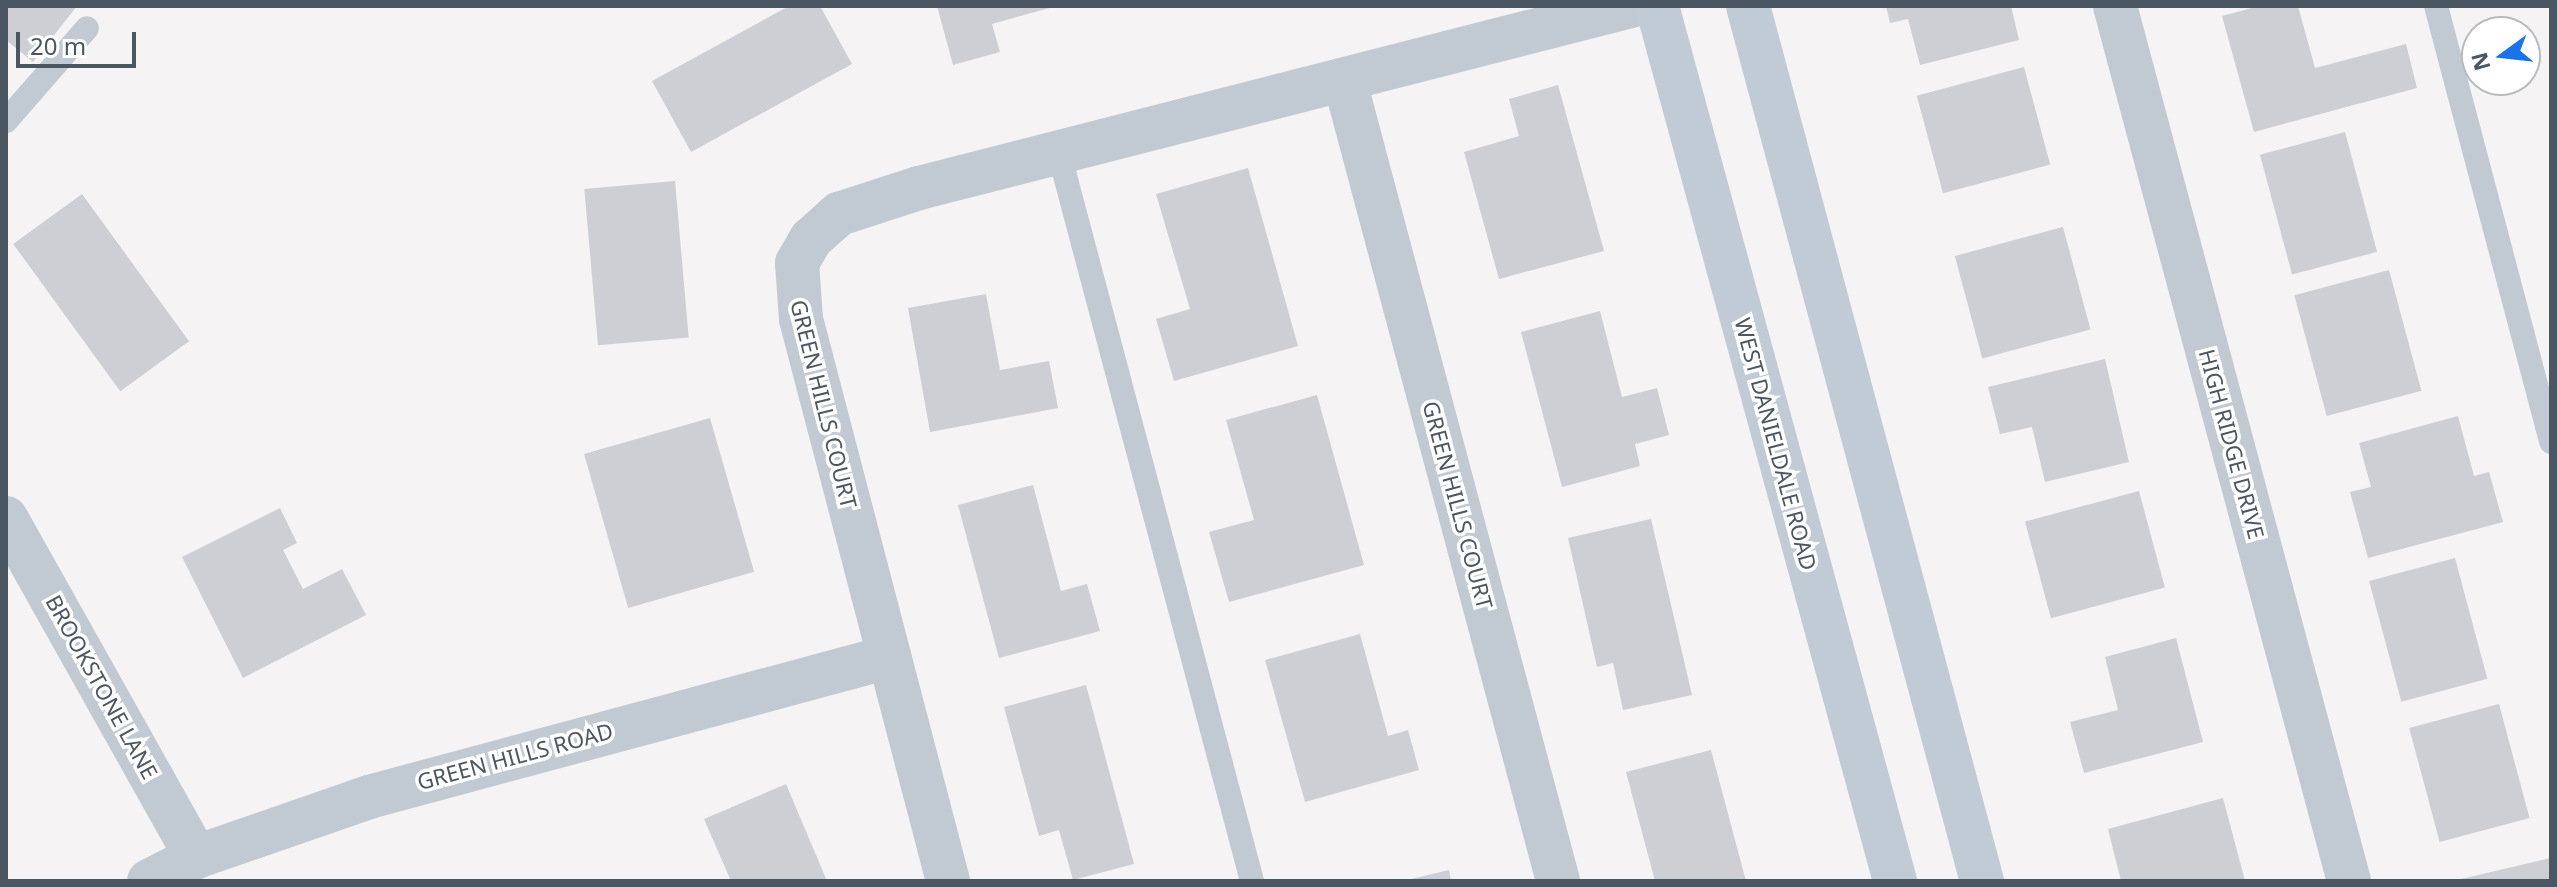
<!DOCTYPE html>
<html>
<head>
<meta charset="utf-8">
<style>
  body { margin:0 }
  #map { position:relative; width:2557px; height:887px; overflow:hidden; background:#f5f3f3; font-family:"Noto Sans",sans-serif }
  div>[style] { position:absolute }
  .building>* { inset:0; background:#cdcfd5; transform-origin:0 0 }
  .service>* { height:24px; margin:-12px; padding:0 12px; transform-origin:12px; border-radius:12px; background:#c1cad2 }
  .minor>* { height:44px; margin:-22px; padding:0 22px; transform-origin:22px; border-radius:22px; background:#c1cad2 }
  .secondary>* { height:44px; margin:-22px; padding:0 22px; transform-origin:22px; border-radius:22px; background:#c1cbd6 }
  span { translate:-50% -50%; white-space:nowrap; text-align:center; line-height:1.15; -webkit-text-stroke:7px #fff; paint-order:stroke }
  .street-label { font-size:22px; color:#4a5661 }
  .frame { position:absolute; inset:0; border:8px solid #4a5661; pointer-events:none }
  .north { position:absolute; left:2461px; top:16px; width:80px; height:80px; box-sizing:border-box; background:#fff; border:2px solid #b7bbc0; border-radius:50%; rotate:255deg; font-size:22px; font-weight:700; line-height:32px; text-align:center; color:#4a5661 }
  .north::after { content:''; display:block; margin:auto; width:28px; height:36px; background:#1a73e8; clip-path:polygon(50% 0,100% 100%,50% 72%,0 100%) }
  .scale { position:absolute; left:16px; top:32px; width:120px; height:36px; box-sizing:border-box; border:4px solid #4a5661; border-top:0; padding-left:10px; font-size:24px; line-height:28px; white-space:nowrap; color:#4a5661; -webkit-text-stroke:6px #fff; paint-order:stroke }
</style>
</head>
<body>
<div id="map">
  <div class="building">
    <i style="clip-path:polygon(6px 6px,77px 6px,33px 62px,6px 40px)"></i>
    <i style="clip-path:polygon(789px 6px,820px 6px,852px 64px,691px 152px,652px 81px)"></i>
    <i style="clip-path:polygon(937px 6px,1053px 6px,1053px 7px,992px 24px,1000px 52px,953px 65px)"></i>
    <i style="clip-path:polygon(1886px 6px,2011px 6px,2019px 40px,1920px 65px,1908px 19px,1890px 23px)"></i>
    <i style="clip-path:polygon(2259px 6px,2298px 6px,2315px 68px,2406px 44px,2417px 88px,2254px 132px,2222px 16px)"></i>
    <i style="left:2024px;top:67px;width:101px;height:111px;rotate:75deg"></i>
    <i style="clip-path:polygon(1558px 85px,1604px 251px,1499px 279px,1464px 152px,1519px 136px,1509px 99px)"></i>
    <i style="left:2345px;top:132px;width:124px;height:88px;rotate:75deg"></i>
    <i style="clip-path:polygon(1248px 168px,1298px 346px,1174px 381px,1156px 319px,1190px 309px,1156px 194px)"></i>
    <i style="left:675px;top:181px;width:157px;height:91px;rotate:85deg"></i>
    <i style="left:82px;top:194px;width:182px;height:85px;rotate:54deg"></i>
    <i style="left:2063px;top:227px;width:106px;height:112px;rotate:75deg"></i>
    <i style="left:2389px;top:270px;width:125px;height:98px;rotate:75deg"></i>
    <i style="clip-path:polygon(986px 294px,1000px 370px,1049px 361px,1058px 408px,930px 432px,908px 308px)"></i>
    <i style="clip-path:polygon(1600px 311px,1622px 397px,1657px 388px,1669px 435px,1635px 444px,1640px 466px,1562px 487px,1521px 332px)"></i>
    <i style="clip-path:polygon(2105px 359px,2129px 462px,2045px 482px,2032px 427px,2000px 434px,1988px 387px)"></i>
    <i style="clip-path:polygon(1317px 395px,1364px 565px,1229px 602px,1209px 532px,1254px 520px,1226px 420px)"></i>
    <i style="clip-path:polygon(2458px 416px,2474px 476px,2489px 472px,2503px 522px,2368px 558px,2350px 492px,2371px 487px,2359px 443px)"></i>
    <i style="left:710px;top:418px;width:160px;height:131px;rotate:74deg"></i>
    <i style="clip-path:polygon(1033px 485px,1061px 591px,1087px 584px,1100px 631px,999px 658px,958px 505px)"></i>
    <i style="left:2139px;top:491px;width:100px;height:118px;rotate:75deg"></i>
    <i style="clip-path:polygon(280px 508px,297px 543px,283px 550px,303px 589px,342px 569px,366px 615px,243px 678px,182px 557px)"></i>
    <i style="clip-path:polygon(1651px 519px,1692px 695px,1623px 710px,1613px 663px,1597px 667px,1568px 538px)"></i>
    <i style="left:2455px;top:558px;width:125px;height:89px;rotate:75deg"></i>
    <i style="clip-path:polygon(1360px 634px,1388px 736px,1408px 730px,1419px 770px,1305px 802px,1265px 660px)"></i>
    <i style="clip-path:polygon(2176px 638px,2203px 742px,2084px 773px,2070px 722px,2118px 710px,2105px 657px)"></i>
    <i style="clip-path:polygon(1086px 685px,1134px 864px,1073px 880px,1059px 830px,1039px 836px,1004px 707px)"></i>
    <i style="left:2499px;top:704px;width:118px;height:93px;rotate:75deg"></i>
    <i style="clip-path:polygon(1711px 750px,1746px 881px,1655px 881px,1626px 772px)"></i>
    <i style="clip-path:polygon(786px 784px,827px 881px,731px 881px,704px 819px)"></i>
    <i style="clip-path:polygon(2223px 798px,2245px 881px,2121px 881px,2108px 829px)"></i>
    <i style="clip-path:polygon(2551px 858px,2551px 881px,2457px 881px,2457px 880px)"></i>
    <i style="clip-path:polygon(1449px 870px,1451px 881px,1408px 881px,1407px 880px)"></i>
  </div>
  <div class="service">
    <i style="left:2436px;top:6px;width:451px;rotate:75.2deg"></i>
    <i style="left:6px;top:121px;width:123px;rotate:-48.9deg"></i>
    <i style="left:1059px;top:153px;width:753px;rotate:75.15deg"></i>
  </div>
  <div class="minor">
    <i style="left:2115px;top:6px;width:906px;rotate:75.03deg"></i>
    <i style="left:1345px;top:82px;width:827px;rotate:75.07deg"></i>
    <i style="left:6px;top:518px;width:389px;rotate:60.7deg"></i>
    <i style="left:149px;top:881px;width:53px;rotate:-27.1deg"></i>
    <i style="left:196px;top:857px;width:183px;rotate:-19.1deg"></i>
    <i style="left:369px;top:797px;width:539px;rotate:-15.07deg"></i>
    <i style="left:948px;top:881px;width:581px;rotate:-104.66deg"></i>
    <i style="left:801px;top:319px;width:56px;rotate:-94.1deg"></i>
    <i style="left:797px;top:263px;width:28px;rotate:-60deg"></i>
    <i style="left:811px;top:239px;width:38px;rotate:-42deg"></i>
    <i style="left:839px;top:214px;width:84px;rotate:-18deg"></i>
    <i style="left:919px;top:188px;width:735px;rotate:-14.34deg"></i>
  </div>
  <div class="secondary">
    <i style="left:1657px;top:6px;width:907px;rotate:74.78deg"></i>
    <i style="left:1748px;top:6px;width:906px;rotate:75.03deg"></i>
  </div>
  <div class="street-label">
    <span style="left:824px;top:404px;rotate:76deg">GREEN HILLS COURT</span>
    <span style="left:1776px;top:444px;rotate:75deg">WEST DANIELDALE ROAD</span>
    <span style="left:2232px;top:444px;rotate:75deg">HIGH RIDGE DRIVE</span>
    <span style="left:1458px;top:505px;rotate:75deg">GREEN HILLS COURT</span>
    <span style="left:102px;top:687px;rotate:61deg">BROOKSTONE LANE</span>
    <span style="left:515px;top:756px;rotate:-15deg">GREEN HILLS ROAD</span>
  </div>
  <div class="frame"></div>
  <div class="north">N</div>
  <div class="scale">20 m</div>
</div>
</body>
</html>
